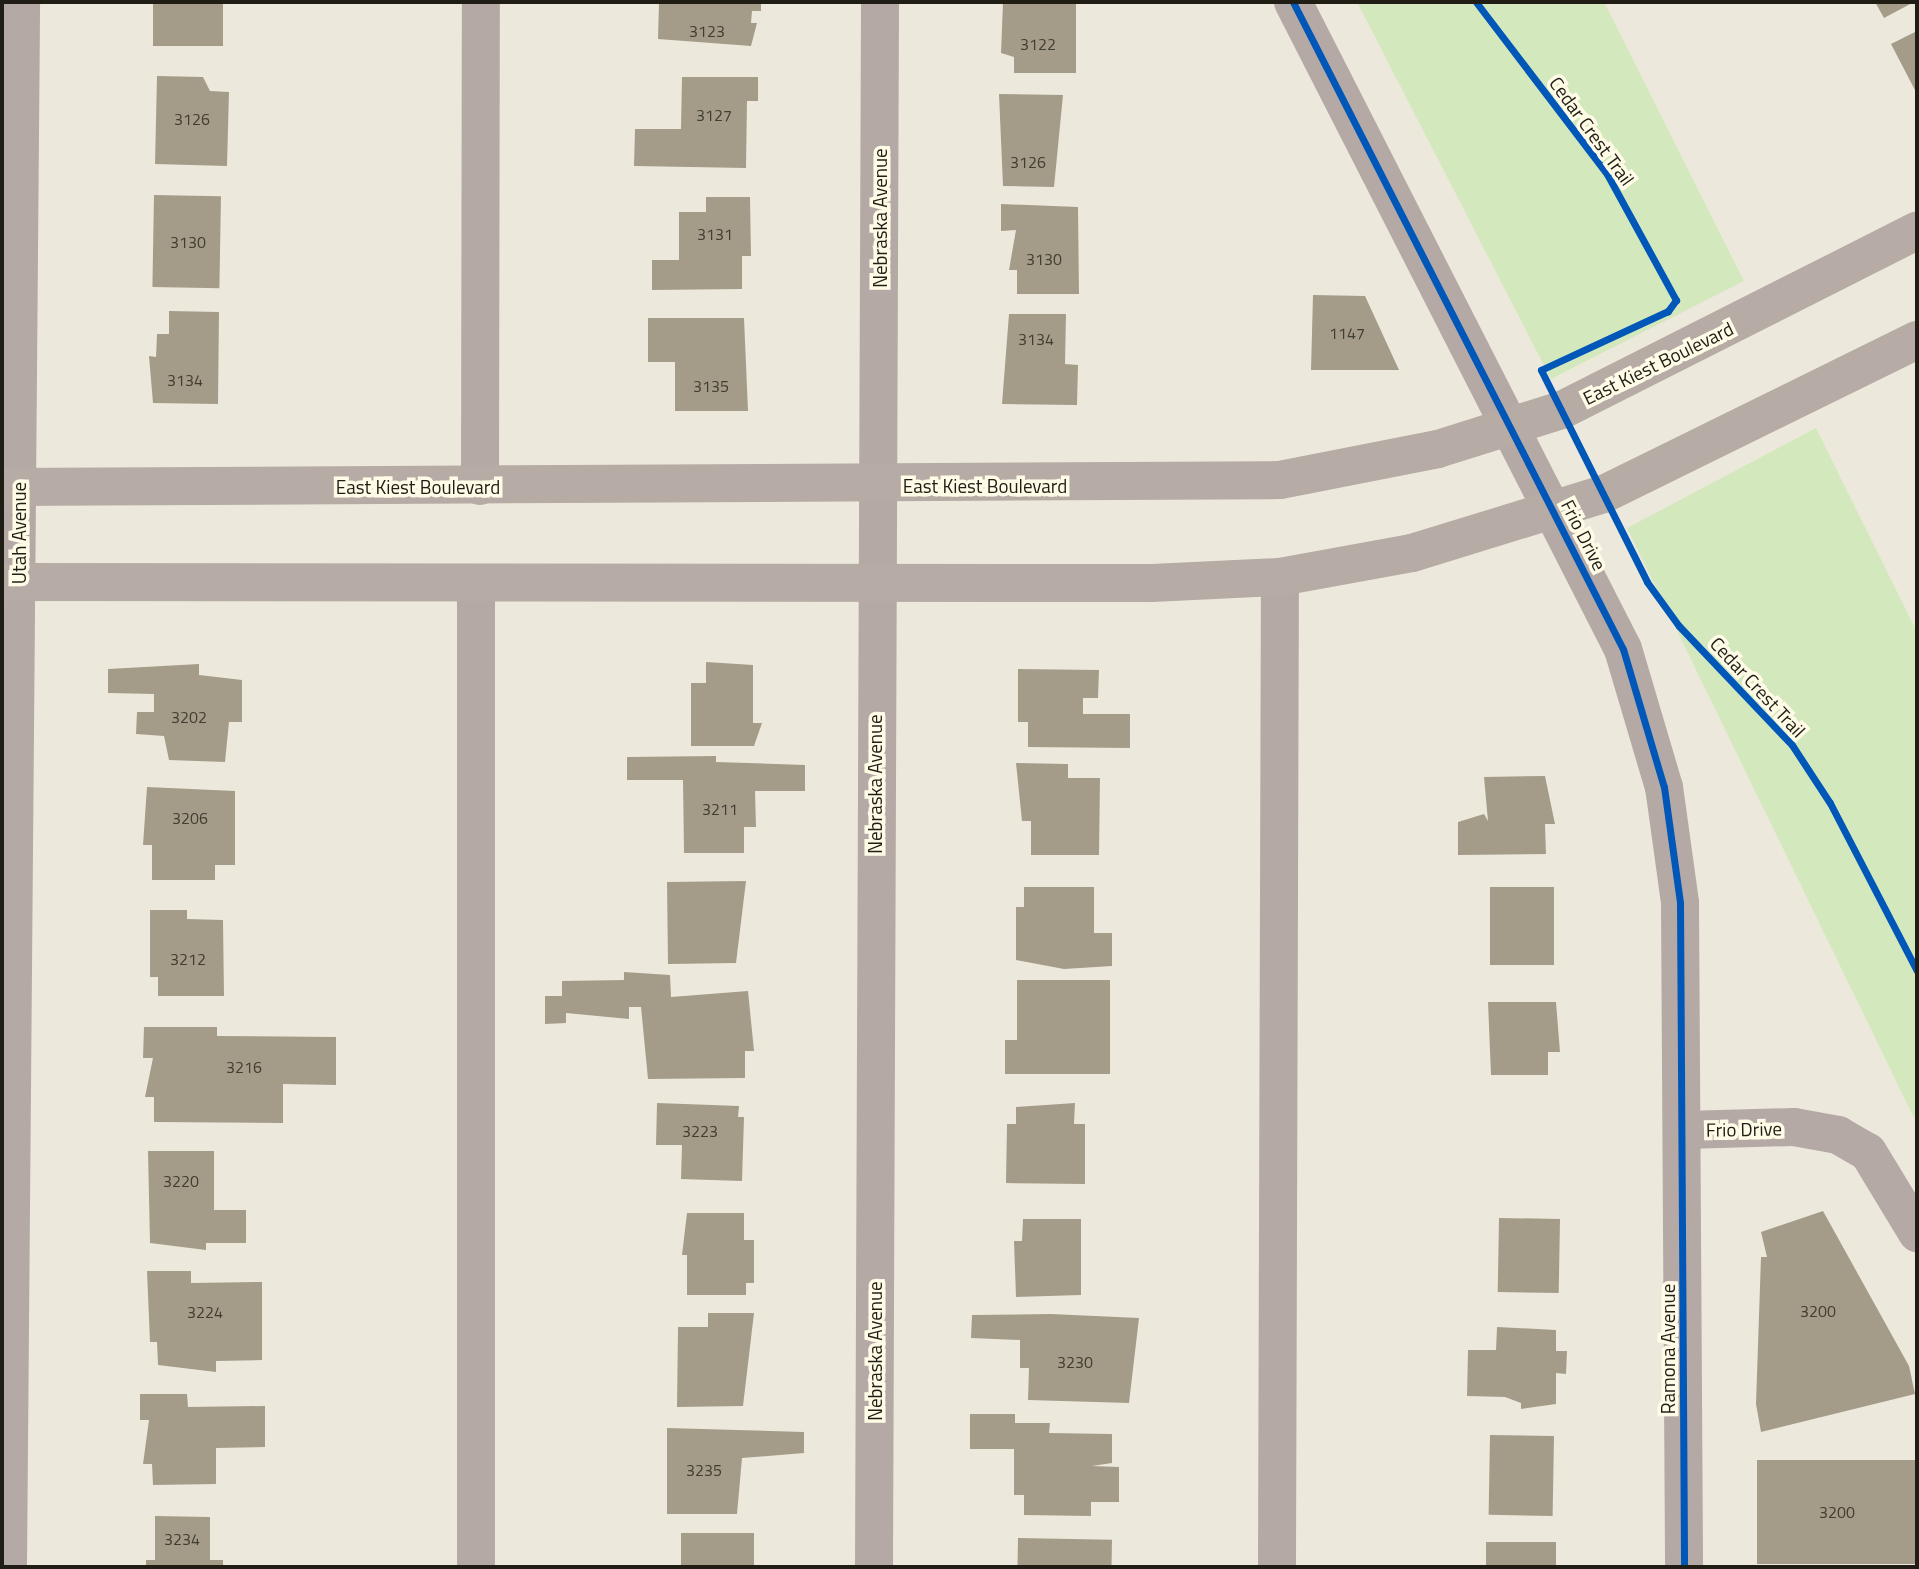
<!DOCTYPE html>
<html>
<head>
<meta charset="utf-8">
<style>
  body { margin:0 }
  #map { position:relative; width:1919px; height:1569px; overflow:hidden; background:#ece9dc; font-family:"Titillium Web",sans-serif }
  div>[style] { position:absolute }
  .green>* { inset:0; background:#d4e8bd }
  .building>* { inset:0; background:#a49c89; transform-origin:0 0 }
  .minor>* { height:38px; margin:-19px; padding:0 19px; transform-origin:19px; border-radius:19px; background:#b5a9a6 }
  .major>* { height:38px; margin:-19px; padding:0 19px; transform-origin:19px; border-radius:19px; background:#b6aba5 }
  .cycleway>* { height:7px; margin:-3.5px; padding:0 3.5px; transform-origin:3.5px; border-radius:3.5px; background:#0057b8 }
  span { translate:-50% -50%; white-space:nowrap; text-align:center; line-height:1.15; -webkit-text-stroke:7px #fffbe7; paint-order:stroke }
  .number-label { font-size:16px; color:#403d31 }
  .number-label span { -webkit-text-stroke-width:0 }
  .street-label { font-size:19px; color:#1f1d14 }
  .frame { position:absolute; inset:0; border:4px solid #1f1d14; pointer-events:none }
</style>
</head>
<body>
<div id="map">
  <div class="green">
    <i style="clip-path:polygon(1357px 2px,1604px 2px,1744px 281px,1551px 379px)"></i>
    <i style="clip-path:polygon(1816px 428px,1917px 632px,1917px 1124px,1627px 528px)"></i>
  </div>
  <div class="building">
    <i style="left:153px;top:2px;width:70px;height:44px"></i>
    <i style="clip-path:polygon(659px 2px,761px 2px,761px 11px,752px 11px,751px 23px,757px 23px,751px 46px,658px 39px)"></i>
    <i style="clip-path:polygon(1003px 2px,1076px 2px,1076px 73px,1014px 73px,1014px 57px,1001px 53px)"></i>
    <i style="clip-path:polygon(1875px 2px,1914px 2px,1884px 18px)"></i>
    <i style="clip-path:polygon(1917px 31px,1917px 94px,1891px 44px)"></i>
    <i style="clip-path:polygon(157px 76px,203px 77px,210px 91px,229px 92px,227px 166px,155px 164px)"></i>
    <i style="clip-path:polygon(682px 77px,758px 77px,758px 101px,747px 101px,746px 168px,634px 166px,635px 129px,681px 129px)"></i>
    <i style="clip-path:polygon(999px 94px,1063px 95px,1054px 187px,1003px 186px)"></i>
    <i style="left:154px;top:195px;width:67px;height:92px;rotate:1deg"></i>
    <i style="clip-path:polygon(706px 197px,750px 197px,751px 256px,742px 256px,742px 289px,652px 290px,652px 260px,679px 260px,679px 212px,706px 212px)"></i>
    <i style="clip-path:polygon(1001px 204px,1078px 207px,1079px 294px,1017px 294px,1017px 270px,1009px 270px,1016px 230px,1001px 231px)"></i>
    <i style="clip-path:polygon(1313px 295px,1365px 296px,1399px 370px,1311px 370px)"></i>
    <i style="clip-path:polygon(169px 311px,219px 312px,218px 404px,153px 403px,149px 356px,156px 357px,157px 334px,169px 334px)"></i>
    <i style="clip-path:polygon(1009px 314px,1066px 314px,1065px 364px,1078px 365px,1077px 405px,1002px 404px)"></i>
    <i style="clip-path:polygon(648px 318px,744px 318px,748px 411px,675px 411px,675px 362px,648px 362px)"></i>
    <i style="clip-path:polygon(706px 662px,753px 665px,753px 723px,762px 723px,754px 746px,691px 746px,691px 683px,706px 683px)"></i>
    <i style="clip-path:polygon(199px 664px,199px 675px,242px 680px,242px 722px,229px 722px,225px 762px,169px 760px,164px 736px,136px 734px,137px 712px,154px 712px,154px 694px,108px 693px,108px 669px)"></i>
    <i style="clip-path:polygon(1018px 669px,1099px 670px,1098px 698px,1083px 698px,1083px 714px,1130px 714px,1130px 748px,1028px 747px,1028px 722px,1018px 722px)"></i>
    <i style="clip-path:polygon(716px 756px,716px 762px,805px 765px,805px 791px,755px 791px,756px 827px,744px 827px,744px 853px,684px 853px,683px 780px,627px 780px,627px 757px)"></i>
    <i style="clip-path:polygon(1016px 763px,1068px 764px,1068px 778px,1100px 778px,1099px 855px,1031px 855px,1031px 821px,1022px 821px)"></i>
    <i style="clip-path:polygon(1545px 776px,1555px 824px,1545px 824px,1546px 854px,1458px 855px,1458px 822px,1484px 814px,1488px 821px,1484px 777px)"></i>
    <i style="clip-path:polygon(147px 787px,235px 791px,235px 865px,215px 865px,215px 880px,152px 880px,152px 845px,143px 845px)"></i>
    <i style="clip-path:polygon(746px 881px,736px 963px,668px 964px,667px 882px)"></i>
    <i style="clip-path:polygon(1024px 887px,1094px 887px,1094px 933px,1112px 933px,1112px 966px,1064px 969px,1016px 960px,1016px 907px,1024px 907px)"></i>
    <i style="left:1490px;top:887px;width:64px;height:78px"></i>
    <i style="clip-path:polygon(150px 910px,187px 910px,187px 919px,223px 920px,224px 996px,158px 996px,158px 977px,150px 977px)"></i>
    <i style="clip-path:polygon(624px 972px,670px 975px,671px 997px,748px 991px,754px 1051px,745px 1051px,745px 1078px,648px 1079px,641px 1007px,629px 1007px,629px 1019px,566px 1013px,566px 1023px,545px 1024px,545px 996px,562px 996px,562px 981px,624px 980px)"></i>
    <i style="clip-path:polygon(1017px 980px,1110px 980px,1110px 1074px,1005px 1074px,1005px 1040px,1017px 1040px)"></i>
    <i style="clip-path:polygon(1488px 1002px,1556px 1002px,1560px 1052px,1548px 1052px,1548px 1075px,1491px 1075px)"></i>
    <i style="clip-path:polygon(144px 1027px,217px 1027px,217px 1036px,336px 1037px,336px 1085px,283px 1084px,283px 1123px,154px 1122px,154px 1097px,145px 1097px,153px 1058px,143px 1058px)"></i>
    <i style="clip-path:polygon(657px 1103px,739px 1106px,738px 1117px,744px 1117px,742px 1181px,681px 1179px,682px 1145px,656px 1145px)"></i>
    <i style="clip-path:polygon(1075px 1103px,1074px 1124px,1085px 1124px,1085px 1184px,1006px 1183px,1007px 1124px,1016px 1124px,1016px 1107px)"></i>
    <i style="clip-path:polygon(148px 1151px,214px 1151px,214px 1210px,246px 1210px,246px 1243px,206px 1243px,206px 1250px,150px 1243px)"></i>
    <i style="clip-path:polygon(1823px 1211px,1909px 1366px,1915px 1394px,1761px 1432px,1756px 1404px,1761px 1257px,1767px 1257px,1761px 1232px)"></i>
    <i style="clip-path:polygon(687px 1213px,744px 1213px,744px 1240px,754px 1240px,754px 1283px,746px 1283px,746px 1295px,687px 1295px,687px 1255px,682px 1255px)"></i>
    <i style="clip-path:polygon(1023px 1219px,1081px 1219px,1081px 1295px,1016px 1297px,1014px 1241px,1022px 1241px)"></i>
    <i style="left:1560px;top:1219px;width:74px;height:61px;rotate:91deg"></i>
    <i style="clip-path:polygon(147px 1271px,191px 1271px,191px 1283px,262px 1282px,262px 1360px,216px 1361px,216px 1372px,158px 1365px,157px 1342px,150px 1342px)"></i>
    <i style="clip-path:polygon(708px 1313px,754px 1313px,743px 1406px,677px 1407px,678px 1327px,708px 1327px)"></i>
    <i style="clip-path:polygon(1051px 1314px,1139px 1318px,1129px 1403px,1028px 1400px,1029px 1368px,1020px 1368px,1020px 1340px,971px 1338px,972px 1315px)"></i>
    <i style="clip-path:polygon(1497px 1327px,1556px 1330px,1556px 1351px,1567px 1351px,1566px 1374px,1556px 1373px,1556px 1404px,1521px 1409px,1521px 1403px,1505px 1397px,1467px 1396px,1468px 1350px,1496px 1350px)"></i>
    <i style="clip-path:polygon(140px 1394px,187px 1394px,188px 1407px,265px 1406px,265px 1447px,216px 1448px,216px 1484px,153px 1485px,152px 1464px,143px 1464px,149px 1420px,140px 1420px)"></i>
    <i style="clip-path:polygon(970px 1414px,1015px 1414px,1015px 1423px,1050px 1423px,1049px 1433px,1112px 1434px,1112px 1463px,1092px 1466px,1119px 1467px,1119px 1502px,1091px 1502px,1091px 1516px,1024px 1515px,1024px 1495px,1014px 1495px,1014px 1449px,970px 1449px)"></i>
    <i style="clip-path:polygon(667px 1428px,804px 1432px,804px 1453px,742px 1458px,737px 1514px,667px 1514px)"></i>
    <i style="left:1554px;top:1436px;width:80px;height:64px;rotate:91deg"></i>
    <i style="left:1757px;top:1460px;width:160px;height:104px"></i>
    <i style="clip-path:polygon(155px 1516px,210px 1517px,210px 1560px,223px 1560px,223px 1567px,146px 1567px,146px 1560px,155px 1560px)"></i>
    <i style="left:681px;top:1533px;width:73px;height:34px"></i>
    <i style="left:1018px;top:1538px;width:94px;height:29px;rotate:1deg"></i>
    <i style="left:1486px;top:1542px;width:70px;height:25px"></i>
  </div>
  <div class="minor">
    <i style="left:1293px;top:2px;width:726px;rotate:62.98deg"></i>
    <i style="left:1623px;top:649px;width:144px;rotate:73.5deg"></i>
    <i style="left:1664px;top:787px;width:117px;rotate:82.1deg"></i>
    <i style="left:1680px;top:903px;width:664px;rotate:89.65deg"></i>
    <i style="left:480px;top:486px;width:484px;rotate:-89.9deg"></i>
    <i style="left:476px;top:583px;width:984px;rotate:90deg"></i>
    <i style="left:1685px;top:1130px;width:109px;rotate:-1.6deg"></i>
    <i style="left:1794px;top:1127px;width:45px;rotate:10.3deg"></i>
    <i style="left:1838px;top:1135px;width:34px;rotate:30deg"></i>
    <i style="left:1868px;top:1152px;width:95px;rotate:58.8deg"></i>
    <i style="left:8px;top:1567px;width:1565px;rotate:-89.52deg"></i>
    <i style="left:874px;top:1567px;width:1565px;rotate:-89.78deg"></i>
    <i style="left:1277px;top:1567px;width:990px;rotate:-89.83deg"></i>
  </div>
  <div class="major">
    <i style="left:2px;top:487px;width:1278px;rotate:-0.31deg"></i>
    <i style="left:1280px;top:480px;width:161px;rotate:-11.1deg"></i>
    <i style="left:1438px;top:449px;width:130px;rotate:-17.5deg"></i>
    <i style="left:1562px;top:410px;width:398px;rotate:-26.8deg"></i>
    <i style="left:2px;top:582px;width:1150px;rotate:0.05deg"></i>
    <i style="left:1152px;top:583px;width:128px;rotate:-2.7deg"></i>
    <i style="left:1280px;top:577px;width:134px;rotate:-10.3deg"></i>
    <i style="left:1412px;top:553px;width:201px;rotate:-17.1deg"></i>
    <i style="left:1604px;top:494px;width:349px;rotate:-26.2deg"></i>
  </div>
  <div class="cycleway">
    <i style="left:1293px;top:2px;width:726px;rotate:62.98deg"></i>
    <i style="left:1623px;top:649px;width:144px;rotate:73.5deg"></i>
    <i style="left:1664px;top:787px;width:117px;rotate:82.1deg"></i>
    <i style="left:1680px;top:903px;width:664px;rotate:89.65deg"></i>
    <i style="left:1476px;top:2px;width:216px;rotate:52.7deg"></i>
    <i style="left:1607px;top:174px;width:144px;rotate:61.3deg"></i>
    <i style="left:1676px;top:300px;width:14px;rotate:126deg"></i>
    <i style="left:1668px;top:311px;width:140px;rotate:155.1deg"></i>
    <i style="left:1541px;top:370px;width:237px;rotate:63.4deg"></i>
    <i style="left:1647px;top:582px;width:54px;rotate:54deg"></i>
    <i style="left:1679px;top:626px;width:164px;rotate:46.5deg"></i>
    <i style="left:1792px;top:745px;width:69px;rotate:56.8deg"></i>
    <i style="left:1830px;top:803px;width:189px;rotate:62.6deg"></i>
  </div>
  <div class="number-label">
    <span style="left:707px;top:31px">3123</span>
    <span style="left:1038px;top:44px">3122</span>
    <span style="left:714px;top:115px">3127</span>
    <span style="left:192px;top:119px">3126</span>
    <span style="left:1028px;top:162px">3126</span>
    <span style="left:715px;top:234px">3131</span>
    <span style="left:188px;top:242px">3130</span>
    <span style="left:1044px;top:259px">3130</span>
    <span style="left:1347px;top:333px">1147</span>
    <span style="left:1036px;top:339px">3134</span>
    <span style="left:185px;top:380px">3134</span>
    <span style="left:711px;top:386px">3135</span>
    <span style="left:189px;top:717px">3202</span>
    <span style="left:720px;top:809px">3211</span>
    <span style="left:190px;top:818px">3206</span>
    <span style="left:188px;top:959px">3212</span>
    <span style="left:244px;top:1067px">3216</span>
    <span style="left:700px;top:1131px">3223</span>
    <span style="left:181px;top:1181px">3220</span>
    <span style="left:1818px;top:1311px">3200</span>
    <span style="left:205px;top:1312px">3224</span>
    <span style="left:1075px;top:1362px">3230</span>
    <span style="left:704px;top:1470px">3235</span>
    <span style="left:1837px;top:1512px">3200</span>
    <span style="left:182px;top:1539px">3234</span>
  </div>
  <div class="street-label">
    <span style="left:1592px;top:131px;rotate:54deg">Cedar Crest Trail</span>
    <span style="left:880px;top:218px;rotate:-90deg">Nebraska Avenue</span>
    <span style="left:1658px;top:363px;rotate:-26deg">East Kiest Boulevard</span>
    <span style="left:985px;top:486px">East Kiest Boulevard</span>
    <span style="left:418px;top:487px">East Kiest Boulevard</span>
    <span style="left:19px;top:533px;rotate:-90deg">Utah Avenue</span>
    <span style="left:1584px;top:535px;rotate:63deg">Frio Drive</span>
    <span style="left:1758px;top:687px;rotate:47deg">Cedar Crest Trail</span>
    <span style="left:875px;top:784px;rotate:-90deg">Nebraska Avenue</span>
    <span style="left:1744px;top:1129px;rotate:-1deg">Frio Drive</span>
    <span style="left:1668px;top:1349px;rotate:-90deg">Ramona Avenue</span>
    <span style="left:875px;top:1351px;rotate:-90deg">Nebraska Avenue</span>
  </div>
  <div class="frame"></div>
</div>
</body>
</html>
